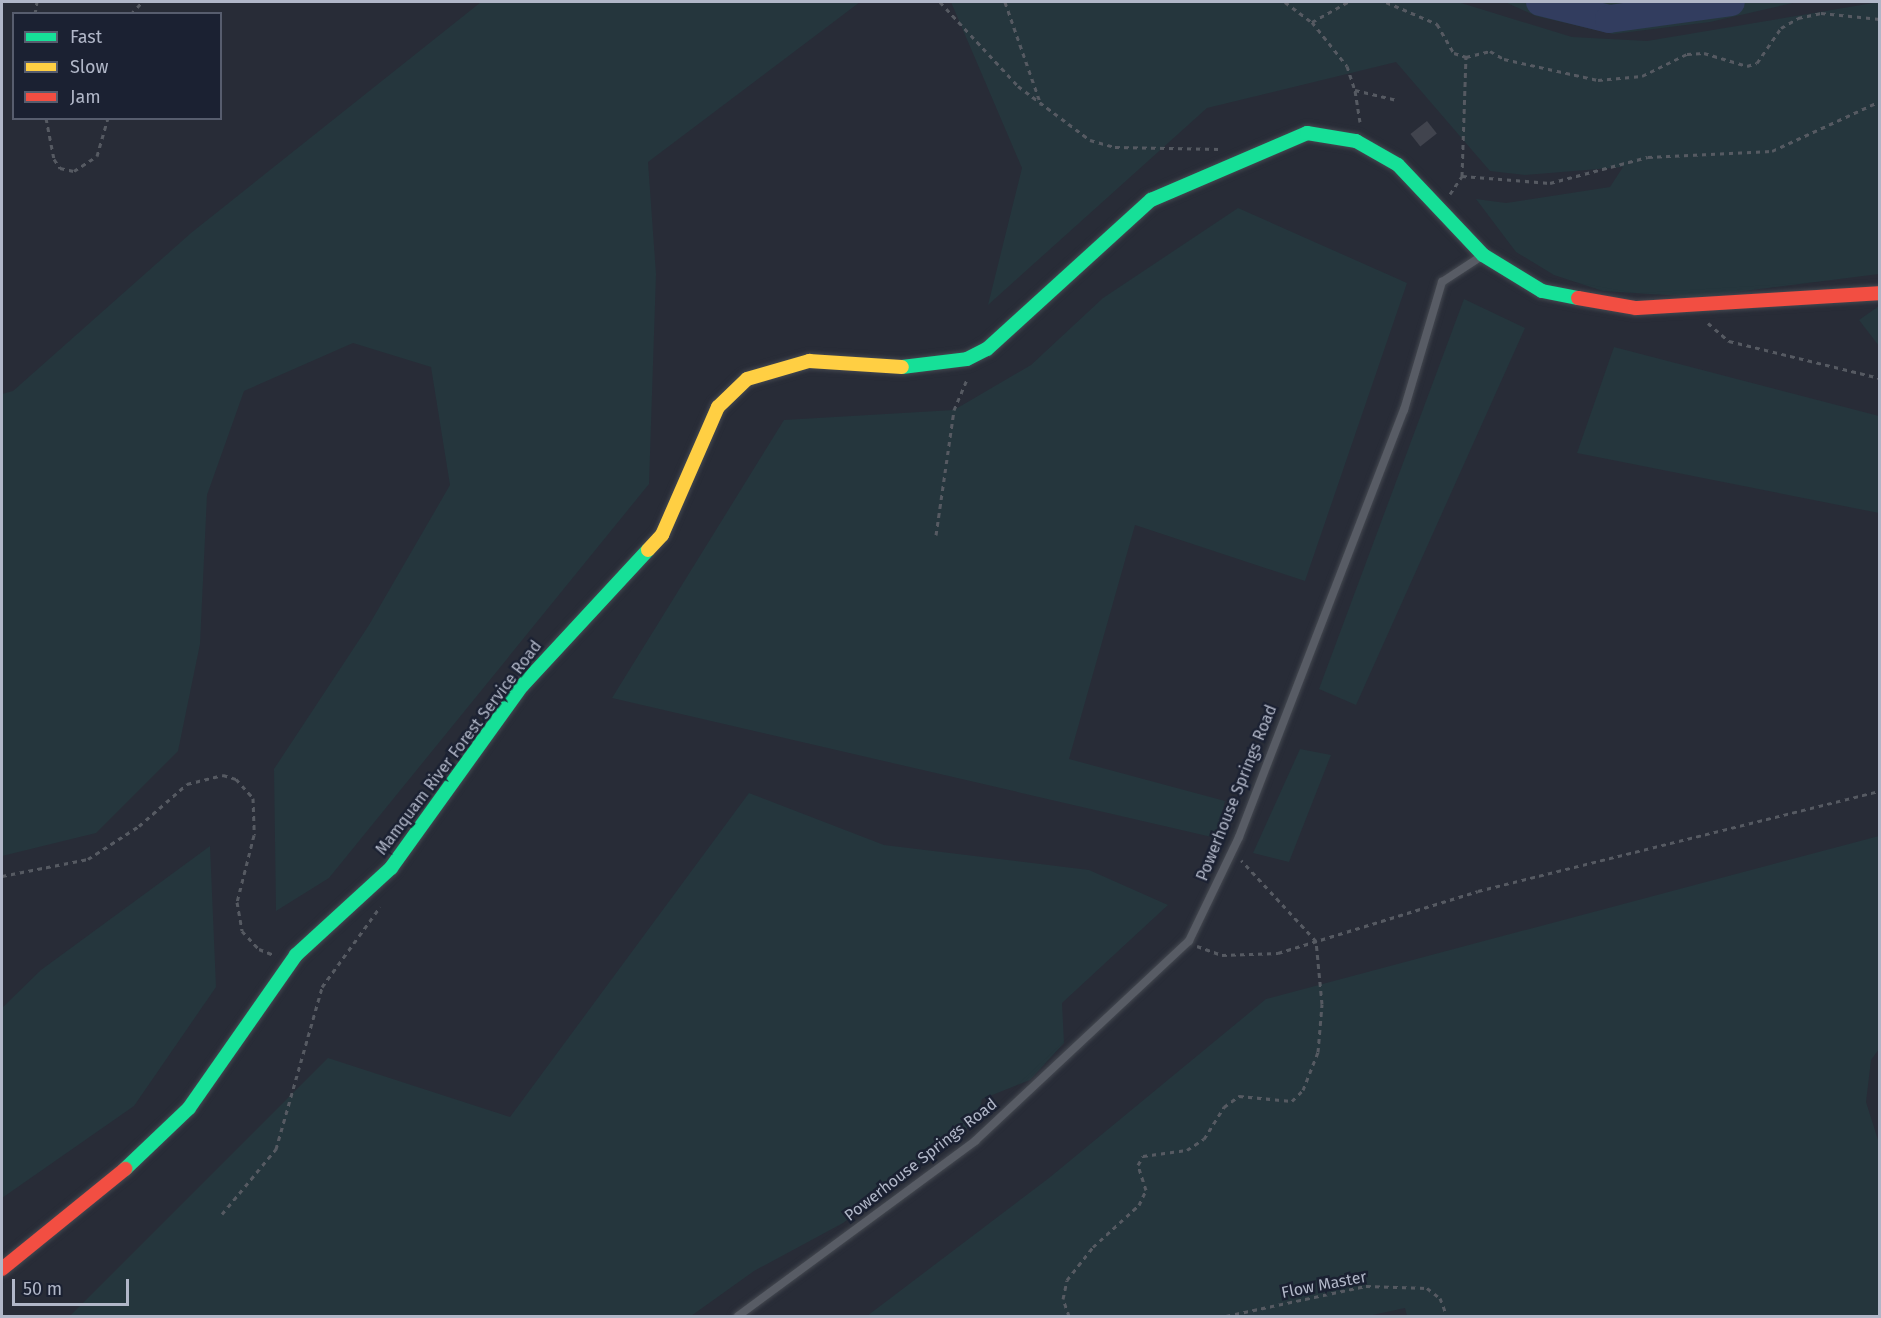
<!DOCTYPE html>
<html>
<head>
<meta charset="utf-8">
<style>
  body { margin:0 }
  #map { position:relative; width:1881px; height:1318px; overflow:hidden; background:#282c37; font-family:"Fira Sans",sans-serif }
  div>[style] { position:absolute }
  .green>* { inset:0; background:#25363d }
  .river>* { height:28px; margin:-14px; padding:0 14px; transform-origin:14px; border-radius:14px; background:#323d5f }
  .building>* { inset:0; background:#41444e; transform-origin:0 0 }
  .path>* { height:3px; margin-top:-1.5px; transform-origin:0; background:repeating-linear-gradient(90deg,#565a62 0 4.5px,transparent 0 9px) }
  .roads { filter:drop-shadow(0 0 2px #444850) drop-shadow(0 0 2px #444850) }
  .lane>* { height:8px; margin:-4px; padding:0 4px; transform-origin:4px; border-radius:4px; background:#585c65 }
  .fast>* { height:14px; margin:-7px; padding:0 7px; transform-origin:7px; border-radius:7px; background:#16e098 }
  .slow>* { height:14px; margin:-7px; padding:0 7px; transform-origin:7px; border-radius:7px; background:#ffcf43 }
  .jam>* { height:14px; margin:-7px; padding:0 7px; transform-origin:7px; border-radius:7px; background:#f24e42 }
  span { translate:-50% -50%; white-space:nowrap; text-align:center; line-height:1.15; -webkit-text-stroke:5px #1b2132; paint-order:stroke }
  .street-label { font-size:16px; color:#b1b7c8 }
  .frame { position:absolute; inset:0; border:3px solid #b1b7c8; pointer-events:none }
  .legend { position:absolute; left:12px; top:12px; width:210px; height:108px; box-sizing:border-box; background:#1b2132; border:2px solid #575d6e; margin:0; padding:8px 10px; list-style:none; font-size:18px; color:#b1b7c8 }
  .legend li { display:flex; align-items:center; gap:12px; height:30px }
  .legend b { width:30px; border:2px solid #575d6e }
  .scale { position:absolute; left:12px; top:1279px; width:117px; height:27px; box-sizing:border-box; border:3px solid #b1b7c8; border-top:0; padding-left:8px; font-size:18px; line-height:21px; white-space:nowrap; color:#b1b7c8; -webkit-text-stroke:4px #1b2132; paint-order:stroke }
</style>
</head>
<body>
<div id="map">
  <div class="green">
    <i style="clip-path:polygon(481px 2px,860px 2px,648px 162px,656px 274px,649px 484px,329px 878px,276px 911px,274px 769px,369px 625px,450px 485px,431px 367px,353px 343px,244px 391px,207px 495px,200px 644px,178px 751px,96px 833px,2px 856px,2px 394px,13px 391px,191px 233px)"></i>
    <i style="clip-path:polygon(951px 2px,1458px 2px,1572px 37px,1647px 41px,1879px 2px,1879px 274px,1696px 297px,1603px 291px,1554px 275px,1516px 252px,1476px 199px,1506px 203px,1610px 187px,1623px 167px,1525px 175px,1490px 171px,1396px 62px,1207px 108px,988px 305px,1022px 168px)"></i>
    <i style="clip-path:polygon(1505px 2px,1797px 2px,1710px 22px,1613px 34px,1536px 16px)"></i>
    <i style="clip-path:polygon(1238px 208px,1407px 283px,1305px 581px,1135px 525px,1069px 759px,1225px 801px,1216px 838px,612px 698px,784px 420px,954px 410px,1031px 365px,1103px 298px)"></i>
    <i style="clip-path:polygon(1464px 299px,1525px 328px,1356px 705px,1319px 689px)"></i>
    <i style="clip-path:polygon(1879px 306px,1880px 306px,1879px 346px,1859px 320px)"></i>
    <i style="clip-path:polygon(1614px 347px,1879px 416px,1879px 513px,1577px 453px)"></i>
    <i style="clip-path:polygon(1300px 749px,1331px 755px,1289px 862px,1253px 853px)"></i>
    <i style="clip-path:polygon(749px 793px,884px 845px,1089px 870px,1168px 905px,1062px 1003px,1064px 1043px,1030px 1080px,982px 1099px,978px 1120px,843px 1223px,754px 1271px,691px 1316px,70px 1316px,328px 1058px,510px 1117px)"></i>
    <i style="clip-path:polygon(1879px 836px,1879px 1049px,1871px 1060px,1866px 1102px,1879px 1143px,1879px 1316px,1407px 1316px,1405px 1308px,1368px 1316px,867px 1316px,1049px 1178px,1266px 999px)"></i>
    <i style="clip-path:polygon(210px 846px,216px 987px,134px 1106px,2px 1198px,2px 1008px,41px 970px)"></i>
  </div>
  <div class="river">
    <i style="left:1540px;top:2px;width:71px;rotate:13.8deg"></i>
    <i style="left:1609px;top:19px;width:123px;rotate:-7.9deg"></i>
  </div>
  <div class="building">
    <i style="left:1427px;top:121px;width:16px;height:21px;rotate:52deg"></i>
  </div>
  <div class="path">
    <i style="left:940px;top:2px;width:115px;rotate:47.1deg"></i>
    <i style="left:1018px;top:86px;width:90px;rotate:36.9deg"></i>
    <i style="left:1090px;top:140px;width:26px;rotate:16deg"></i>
    <i style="left:1115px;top:147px;width:105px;rotate:1.1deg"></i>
    <i style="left:1005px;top:2px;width:109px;rotate:70.7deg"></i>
    <i style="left:1285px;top:2px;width:34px;rotate:37deg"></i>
    <i style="left:1312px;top:22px;width:56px;rotate:51.5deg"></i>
    <i style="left:1347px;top:66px;width:25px;rotate:72deg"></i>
    <i style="left:1386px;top:2px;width:56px;rotate:23.3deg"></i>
    <i style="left:1437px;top:24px;width:34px;rotate:60deg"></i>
    <i style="left:1454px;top:53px;width:13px;rotate:18deg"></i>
    <i style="left:1466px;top:57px;width:25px;rotate:-14deg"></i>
    <i style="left:1490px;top:51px;width:16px;rotate:30deg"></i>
    <i style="left:1504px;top:59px;width:96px;rotate:12.6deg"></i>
    <i style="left:1598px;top:80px;width:44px;rotate:-5.2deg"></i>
    <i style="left:1642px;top:76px;width:50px;rotate:-26.1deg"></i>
    <i style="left:1687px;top:54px;width:17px;rotate:-3deg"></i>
    <i style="left:1704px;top:53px;width:45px;rotate:16.8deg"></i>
    <i style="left:1747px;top:66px;width:10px;rotate:-17deg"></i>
    <i style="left:1757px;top:63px;width:42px;rotate:-55.6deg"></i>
    <i style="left:1781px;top:28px;width:20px;rotate:-30deg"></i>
    <i style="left:1798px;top:18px;width:24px;rotate:-12deg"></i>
    <i style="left:1821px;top:13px;width:59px;rotate:5.8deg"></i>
    <i style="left:35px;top:14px;width:12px;rotate:-81deg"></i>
    <i style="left:131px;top:14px;width:16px;rotate:-47deg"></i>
    <i style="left:1312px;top:22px;width:41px;rotate:-29.1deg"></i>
    <i style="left:46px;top:118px;width:42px;rotate:79deg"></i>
    <i style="left:54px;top:159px;width:11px;rotate:56deg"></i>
    <i style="left:60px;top:168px;width:14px;rotate:12deg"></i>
    <i style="left:74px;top:171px;width:27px;rotate:-33deg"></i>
    <i style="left:97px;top:156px;width:40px;rotate:-74deg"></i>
    <i style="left:1360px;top:122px;width:32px;rotate:-99deg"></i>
    <i style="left:1355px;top:90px;width:43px;rotate:13.4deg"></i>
    <i style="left:1462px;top:176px;width:88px;rotate:4.5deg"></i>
    <i style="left:1550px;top:183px;width:101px;rotate:-14.9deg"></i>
    <i style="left:1648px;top:157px;width:124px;rotate:-2.8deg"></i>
    <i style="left:1772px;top:151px;width:119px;rotate:-24.8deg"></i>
    <i style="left:1450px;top:194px;width:22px;rotate:-56deg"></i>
    <i style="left:1462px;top:176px;width:119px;rotate:-88.1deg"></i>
    <i style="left:1708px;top:323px;width:28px;rotate:41deg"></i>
    <i style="left:1729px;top:341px;width:155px;rotate:13.8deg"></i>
    <i style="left:936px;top:535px;width:126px;rotate:-81.8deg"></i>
    <i style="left:954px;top:410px;width:34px;rotate:-67deg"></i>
    <i style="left:2px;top:876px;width:88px;rotate:-11.2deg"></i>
    <i style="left:88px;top:859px;width:61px;rotate:-32.9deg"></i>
    <i style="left:139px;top:826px;width:64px;rotate:-41.2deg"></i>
    <i style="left:187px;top:784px;width:37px;rotate:-14deg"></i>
    <i style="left:223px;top:775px;width:14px;rotate:17deg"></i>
    <i style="left:236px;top:779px;width:25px;rotate:48deg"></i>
    <i style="left:253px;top:798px;width:37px;rotate:88deg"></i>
    <i style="left:254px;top:835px;width:69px;rotate:104.2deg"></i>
    <i style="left:237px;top:902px;width:29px;rotate:80deg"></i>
    <i style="left:242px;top:931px;width:25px;rotate:47deg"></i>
    <i style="left:259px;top:949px;width:16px;rotate:22deg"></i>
    <i style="left:1197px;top:946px;width:27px;rotate:20deg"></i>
    <i style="left:1222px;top:955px;width:56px;rotate:-2deg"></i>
    <i style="left:1278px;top:953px;width:209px;rotate:-17.2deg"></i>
    <i style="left:1478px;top:891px;width:414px;rotate:-14deg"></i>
    <i style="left:222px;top:1214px;width:85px;rotate:-50.3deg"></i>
    <i style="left:276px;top:1149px;width:168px;rotate:-74.1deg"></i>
    <i style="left:322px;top:987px;width:99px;rotate:-54.1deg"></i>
    <i style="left:1069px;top:1316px;width:18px;rotate:-109deg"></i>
    <i style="left:1063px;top:1299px;width:19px;rotate:-78deg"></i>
    <i style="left:1067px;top:1280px;width:42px;rotate:-51.8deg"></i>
    <i style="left:1093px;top:1247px;width:62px;rotate:-42.4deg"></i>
    <i style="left:1139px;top:1205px;width:17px;rotate:-65deg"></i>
    <i style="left:1146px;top:1190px;width:26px;rotate:-108deg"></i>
    <i style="left:1138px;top:1165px;width:10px;rotate:-61deg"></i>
    <i style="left:1143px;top:1156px;width:44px;rotate:-7.8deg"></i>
    <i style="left:1187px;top:1150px;width:20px;rotate:-33deg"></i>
    <i style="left:1204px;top:1139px;width:38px;rotate:-58deg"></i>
    <i style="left:1224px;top:1107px;width:19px;rotate:-36deg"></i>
    <i style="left:1239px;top:1096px;width:53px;rotate:5.4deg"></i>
    <i style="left:1292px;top:1101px;width:16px;rotate:-45deg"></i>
    <i style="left:1303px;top:1090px;width:41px;rotate:-68.5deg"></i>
    <i style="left:1318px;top:1052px;width:48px;rotate:-85.2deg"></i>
    <i style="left:1322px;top:1004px;width:63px;rotate:-95.4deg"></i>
    <i style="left:1316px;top:941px;width:110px;rotate:-132.8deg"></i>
    <i style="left:1226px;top:1316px;width:143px;rotate:-12.1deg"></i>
    <i style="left:1366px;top:1286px;width:61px;rotate:1.9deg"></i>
    <i style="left:1427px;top:1288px;width:16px;rotate:38deg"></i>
    <i style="left:1440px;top:1298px;width:19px;rotate:69deg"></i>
  </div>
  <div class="roads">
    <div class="lane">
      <i style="left:738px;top:1316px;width:295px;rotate:-36.4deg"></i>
      <i style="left:975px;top:1141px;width:293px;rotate:-43.1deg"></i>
      <i style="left:1189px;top:941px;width:115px;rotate:-64.3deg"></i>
      <i style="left:1239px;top:837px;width:458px;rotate:-68.9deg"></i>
      <i style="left:1404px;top:410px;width:134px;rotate:-73.5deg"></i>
      <i style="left:1442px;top:282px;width:45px;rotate:-33.3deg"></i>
    </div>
    <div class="fast">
      <i style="left:902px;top:367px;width:65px;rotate:-7deg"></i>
      <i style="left:967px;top:359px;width:22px;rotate:-27deg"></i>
      <i style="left:987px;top:349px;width:222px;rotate:-42.3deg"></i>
      <i style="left:1151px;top:200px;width:170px;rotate:-23.2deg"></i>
      <i style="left:1307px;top:133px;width:50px;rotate:9.3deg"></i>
      <i style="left:1356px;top:141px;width:48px;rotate:29.7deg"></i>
      <i style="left:1398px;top:165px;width:124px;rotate:46.6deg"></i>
      <i style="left:1483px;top:255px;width:69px;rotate:31.4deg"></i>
      <i style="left:1542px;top:291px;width:37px;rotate:11deg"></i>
      <i style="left:125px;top:1169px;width:88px;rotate:-43.6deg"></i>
      <i style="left:189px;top:1108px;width:187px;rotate:-55deg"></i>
      <i style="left:296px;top:955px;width:129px;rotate:-42.5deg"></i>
      <i style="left:391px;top:868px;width:224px;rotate:-54.3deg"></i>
      <i style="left:522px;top:686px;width:185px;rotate:-47.2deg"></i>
    </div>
    <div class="slow">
      <i style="left:648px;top:550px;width:21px;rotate:-47deg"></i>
      <i style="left:662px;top:535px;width:140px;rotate:-66.4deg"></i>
      <i style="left:718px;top:407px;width:40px;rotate:-44deg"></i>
      <i style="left:747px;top:379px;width:65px;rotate:-16.2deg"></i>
      <i style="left:809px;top:361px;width:93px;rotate:3.7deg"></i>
    </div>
    <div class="jam">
      <i style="left:1578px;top:298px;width:59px;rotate:9.8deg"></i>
      <i style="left:1636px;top:308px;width:244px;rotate:-3.5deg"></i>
      <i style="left:2px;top:1269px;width:159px;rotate:-39.1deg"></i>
    </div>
  </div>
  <div class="street-label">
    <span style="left:459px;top:748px;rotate:-53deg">Mamquam River Forest Service Road</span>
    <span style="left:1237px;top:793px;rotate:-68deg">Powerhouse Springs Road</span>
    <span style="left:921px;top:1160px;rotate:-38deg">Powerhouse Springs Road</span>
    <span style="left:1324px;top:1285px;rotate:-11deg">Flow Master</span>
  </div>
  <div class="frame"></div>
  <ul class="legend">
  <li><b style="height:8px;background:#16e098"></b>Fast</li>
  <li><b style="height:8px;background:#ffcf43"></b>Slow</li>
  <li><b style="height:8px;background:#f24e42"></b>Jam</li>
  </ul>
  <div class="scale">50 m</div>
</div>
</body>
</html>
